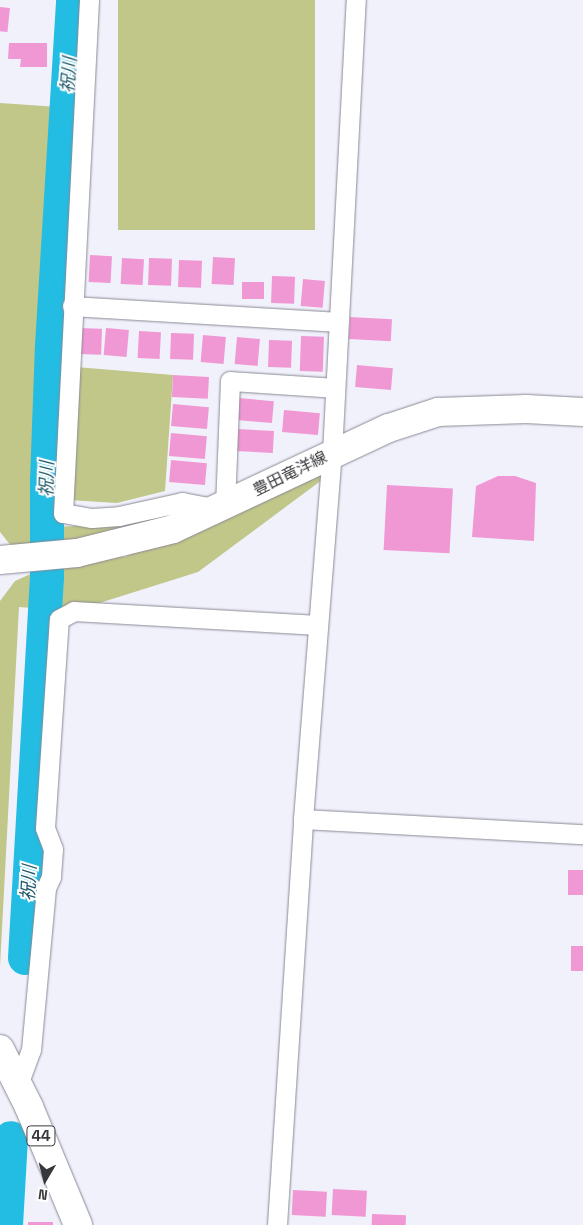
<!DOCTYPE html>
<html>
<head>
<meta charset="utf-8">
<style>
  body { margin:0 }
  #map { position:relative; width:583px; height:1225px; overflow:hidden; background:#f1f1fc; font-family:"Space Grotesk","Noto Sans JP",sans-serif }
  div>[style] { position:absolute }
  .green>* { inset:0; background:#c1c689; transform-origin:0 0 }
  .river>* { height:34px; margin:-17px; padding:0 17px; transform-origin:17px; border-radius:17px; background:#23bce3 }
  .building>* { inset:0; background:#f098d4; transform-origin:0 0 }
  .roads { filter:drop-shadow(0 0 1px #8a8a94) drop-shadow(0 0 1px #8a8a94) }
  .minor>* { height:19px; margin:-9.5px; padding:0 9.5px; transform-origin:9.5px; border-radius:9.5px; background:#fff }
  .secondary>* { height:28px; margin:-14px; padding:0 14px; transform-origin:14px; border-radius:14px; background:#fff }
  .primary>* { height:28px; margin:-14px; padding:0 14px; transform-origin:14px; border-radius:14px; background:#fff }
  span { translate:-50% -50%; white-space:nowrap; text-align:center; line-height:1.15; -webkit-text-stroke:4px #fff; paint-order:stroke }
  .shield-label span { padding:1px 4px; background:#fff; border:1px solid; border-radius:4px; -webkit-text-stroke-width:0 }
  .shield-label { font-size:15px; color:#38383c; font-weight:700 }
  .street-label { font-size:16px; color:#38383c }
  .water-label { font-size:18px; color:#215969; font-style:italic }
  .north { position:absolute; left:20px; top:1155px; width:50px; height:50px; -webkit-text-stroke:4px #fff; paint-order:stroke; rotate:188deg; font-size:14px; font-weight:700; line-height:20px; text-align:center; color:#38383c }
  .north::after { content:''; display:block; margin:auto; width:18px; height:22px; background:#38383c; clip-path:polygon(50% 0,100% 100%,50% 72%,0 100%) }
</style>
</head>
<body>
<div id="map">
  <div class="green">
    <i style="left:118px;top:0;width:197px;height:230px"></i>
    <i style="clip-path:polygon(0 103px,73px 108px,52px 516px,55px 527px,117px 524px,162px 514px,179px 515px,80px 541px,12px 547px,0 532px)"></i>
    <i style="clip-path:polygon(76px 367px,173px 375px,165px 491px,117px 503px,69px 500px)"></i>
    <i style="clip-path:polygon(319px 460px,330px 474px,198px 572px,74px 611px,19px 607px,0 967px,0 601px,15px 581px,77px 553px,125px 557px,187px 523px)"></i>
  </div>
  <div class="river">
    <i style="left:25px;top:958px;width:381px;rotate:-86.7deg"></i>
    <i style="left:47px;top:578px;width:97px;rotate:-90deg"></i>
    <i style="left:47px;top:481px;width:135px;rotate:-87.9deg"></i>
    <i style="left:52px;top:346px;width:347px;rotate:-86.5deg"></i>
    <i style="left:6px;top:1225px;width:87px;rotate:-86.7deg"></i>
  </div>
  <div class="building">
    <i style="left:0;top:7px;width:10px;height:24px;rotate:6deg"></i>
    <i style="clip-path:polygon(9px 43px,47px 43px,47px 67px,20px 67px,21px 59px,8px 59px)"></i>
    <i style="left:90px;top:255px;width:22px;height:27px;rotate:3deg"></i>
    <i style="left:213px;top:257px;width:22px;height:27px;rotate:3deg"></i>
    <i style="left:122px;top:258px;width:22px;height:26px;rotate:3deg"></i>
    <i style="left:149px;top:258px;width:23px;height:27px;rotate:2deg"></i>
    <i style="left:179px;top:260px;width:23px;height:27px;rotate:2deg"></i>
    <i style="left:272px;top:276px;width:23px;height:27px;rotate:2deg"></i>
    <i style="left:303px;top:279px;width:22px;height:27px;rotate:5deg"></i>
    <i style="left:242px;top:282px;width:22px;height:17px"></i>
    <i style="left:350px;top:317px;width:42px;height:22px;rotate:3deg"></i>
    <i style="left:79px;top:328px;width:23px;height:26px;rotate:2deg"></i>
    <i style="left:106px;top:328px;width:23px;height:27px;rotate:5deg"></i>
    <i style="left:139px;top:331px;width:22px;height:27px;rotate:3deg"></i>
    <i style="left:171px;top:333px;width:23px;height:26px;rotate:2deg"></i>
    <i style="left:203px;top:335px;width:23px;height:27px;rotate:5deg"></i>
    <i style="left:301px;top:336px;width:23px;height:35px;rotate:2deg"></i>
    <i style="left:237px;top:337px;width:23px;height:27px;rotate:5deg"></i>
    <i style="left:269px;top:340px;width:23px;height:27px;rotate:2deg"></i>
    <i style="left:357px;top:365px;width:36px;height:22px;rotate:5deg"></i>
    <i style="left:173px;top:375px;width:36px;height:22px;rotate:3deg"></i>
    <i style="left:238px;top:398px;width:36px;height:22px;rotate:5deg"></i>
    <i style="left:173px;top:404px;width:36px;height:22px;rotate:5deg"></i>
    <i style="left:284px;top:410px;width:36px;height:22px;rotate:5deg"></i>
    <i style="left:237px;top:429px;width:37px;height:22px;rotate:3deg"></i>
    <i style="left:171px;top:433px;width:36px;height:23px;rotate:5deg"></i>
    <i style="left:171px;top:460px;width:36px;height:22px;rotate:5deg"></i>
    <i style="clip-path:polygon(498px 476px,515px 476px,536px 483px,534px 541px,472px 537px,476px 486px)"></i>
    <i style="left:387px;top:485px;width:66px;height:65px;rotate:3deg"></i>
    <i style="left:568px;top:870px;width:15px;height:25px"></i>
    <i style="left:571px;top:946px;width:12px;height:25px"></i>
    <i style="left:333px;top:1189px;width:34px;height:26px;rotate:3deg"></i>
    <i style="left:293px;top:1190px;width:34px;height:25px;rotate:3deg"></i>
    <i style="left:372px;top:1214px;width:34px;height:11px;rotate:2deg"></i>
    <i style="left:28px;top:1222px;width:25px;height:3px"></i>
  </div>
  <div class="roads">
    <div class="minor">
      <i style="left:89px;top:0;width:514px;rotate:92.9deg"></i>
      <i style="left:63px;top:513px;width:29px;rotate:10deg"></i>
      <i style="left:92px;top:518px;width:27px;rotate:-4deg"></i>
      <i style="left:119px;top:516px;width:65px;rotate:-12.5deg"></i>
      <i style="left:182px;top:502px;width:36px;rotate:11deg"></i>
      <i style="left:72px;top:306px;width:267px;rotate:3.4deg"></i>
      <i style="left:225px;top:506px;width:125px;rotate:-87.7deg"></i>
      <i style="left:230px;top:381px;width:105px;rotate:3.8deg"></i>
      <i style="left:303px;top:819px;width:280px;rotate:3.1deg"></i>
      <i style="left:18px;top:1085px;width:37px;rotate:-70deg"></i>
      <i style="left:31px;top:1050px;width:163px;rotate:-84.7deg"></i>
      <i style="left:46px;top:888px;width:12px;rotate:-66deg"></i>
      <i style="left:51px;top:877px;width:28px;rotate:-86deg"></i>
      <i style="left:53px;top:849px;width:22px;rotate:-111deg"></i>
      <i style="left:45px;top:828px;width:209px;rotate:-86.2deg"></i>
      <i style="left:59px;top:619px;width:17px;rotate:-28deg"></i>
      <i style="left:74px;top:611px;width:244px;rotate:3.3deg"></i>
      <i style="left:277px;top:1225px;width:407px;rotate:-86.3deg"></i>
      <i style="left:303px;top:819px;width:367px;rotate:-85.5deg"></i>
      <i style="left:332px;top:453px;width:454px;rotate:-87deg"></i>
    </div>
    <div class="secondary">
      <i style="left:0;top:560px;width:77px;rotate:-5.2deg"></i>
      <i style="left:77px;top:553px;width:99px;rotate:-14deg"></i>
      <i style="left:173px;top:529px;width:238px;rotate:-25.1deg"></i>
      <i style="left:389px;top:428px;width:52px;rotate:-18.1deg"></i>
      <i style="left:438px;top:412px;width:88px;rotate:-2deg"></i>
      <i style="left:526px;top:409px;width:57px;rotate:3deg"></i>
    </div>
    <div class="primary">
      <i style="left:0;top:1049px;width:65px;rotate:63.4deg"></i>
      <i style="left:29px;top:1107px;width:128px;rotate:67.4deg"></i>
    </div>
  </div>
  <div class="shield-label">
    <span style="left:41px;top:1136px">44</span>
  </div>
  <div class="street-label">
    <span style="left:290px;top:474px;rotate:-26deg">豊田竜洋線</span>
  </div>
  <div class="water-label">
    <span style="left:69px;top:75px;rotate:-86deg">祝川</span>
    <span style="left:47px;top:479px;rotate:-89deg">祝川</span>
    <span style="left:29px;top:883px;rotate:-87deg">祝川</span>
  </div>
  <div class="north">N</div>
</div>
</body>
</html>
